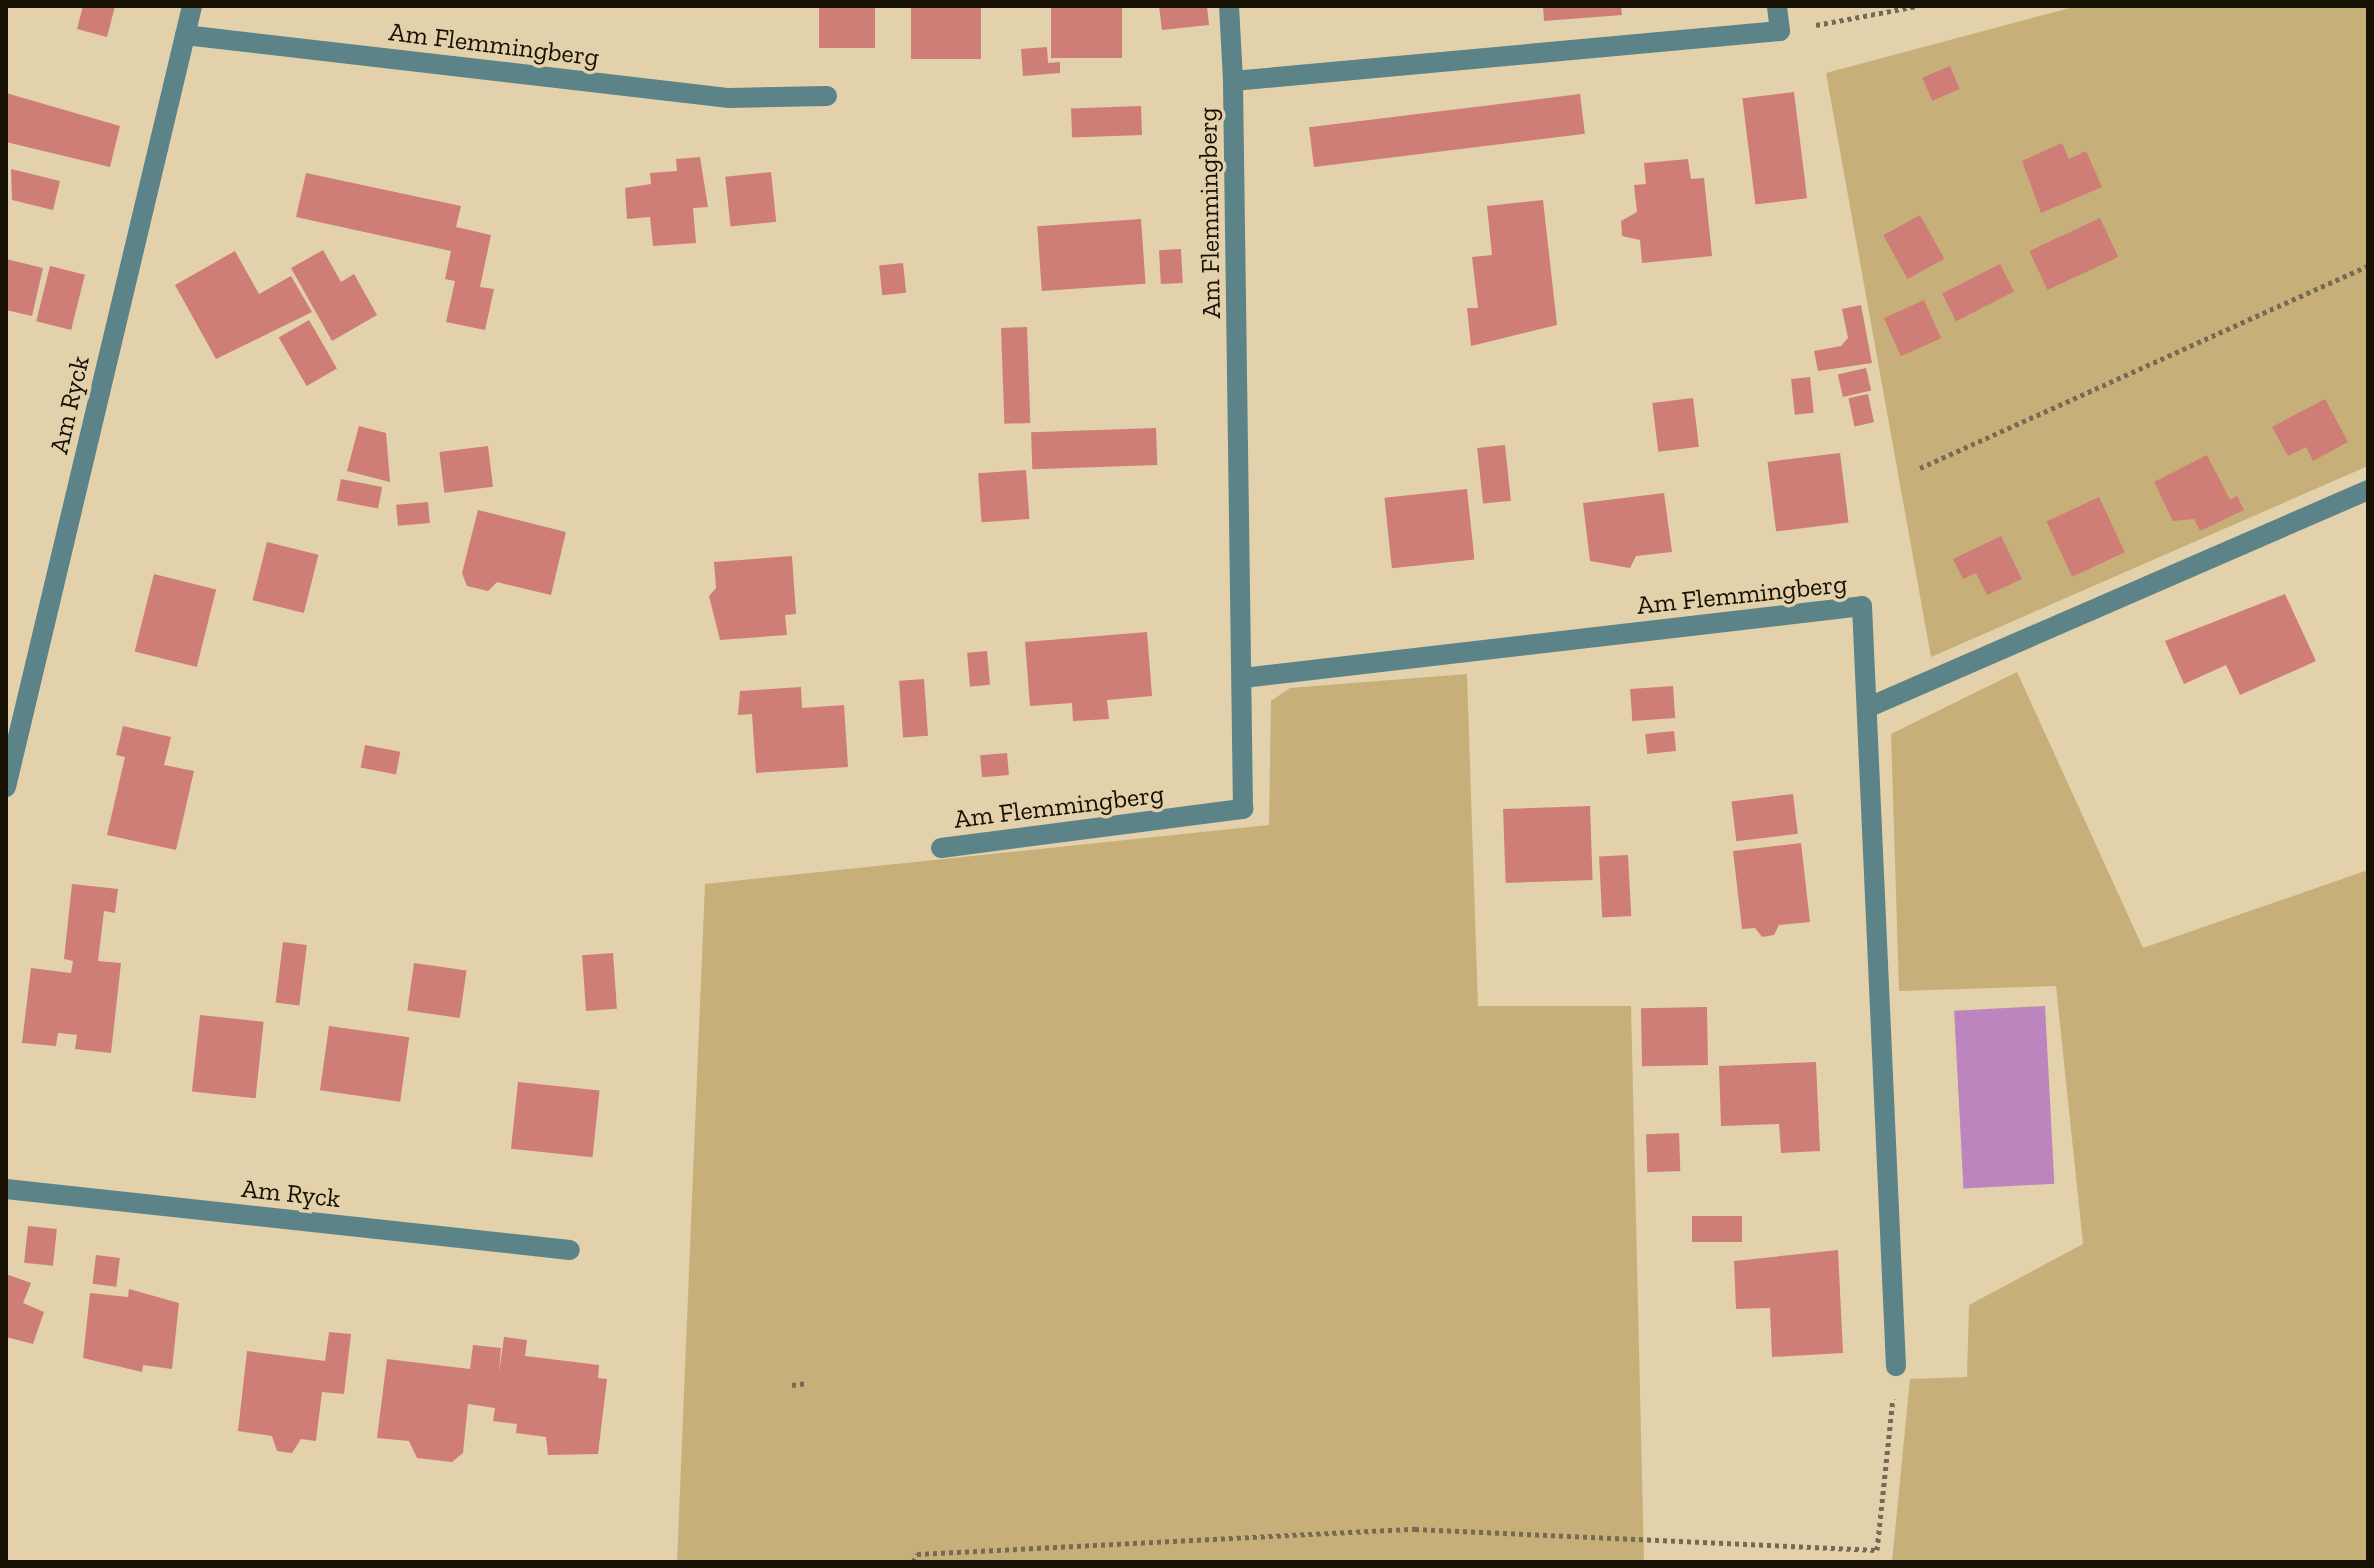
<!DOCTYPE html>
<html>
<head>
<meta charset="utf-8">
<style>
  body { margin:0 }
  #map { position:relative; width:2374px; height:1568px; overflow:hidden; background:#e3d1ac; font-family:"Zilla Slab",serif }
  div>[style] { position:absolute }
  .green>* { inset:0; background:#c7af7a }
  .water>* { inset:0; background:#bc85be; transform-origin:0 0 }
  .building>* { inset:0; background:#ce7e77; transform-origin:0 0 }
  .path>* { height:5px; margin-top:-2.5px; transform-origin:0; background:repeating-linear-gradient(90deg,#766b52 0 4px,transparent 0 8px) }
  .minor>* { height:20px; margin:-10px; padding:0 10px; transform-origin:10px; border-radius:10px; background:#5b8388 }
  span { translate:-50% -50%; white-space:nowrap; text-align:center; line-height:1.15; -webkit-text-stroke:7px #e3d1ac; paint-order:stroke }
  .street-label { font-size:26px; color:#171104 }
  .frame { position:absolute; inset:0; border:8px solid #171104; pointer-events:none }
</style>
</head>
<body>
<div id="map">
  <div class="green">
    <i style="clip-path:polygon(2077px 6px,2368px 6px,2368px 466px,1931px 657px,1826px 73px)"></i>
    <i style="clip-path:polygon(2017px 672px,2143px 948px,2368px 870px,2368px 1562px,1892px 1562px,1910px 1379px,1967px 1377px,1969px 1305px,2083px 1244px,2056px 986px,1899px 991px,1891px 734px)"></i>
    <i style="clip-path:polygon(1467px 674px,1478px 1006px,1631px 1006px,1644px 1562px,677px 1562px,705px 884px,1269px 825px,1271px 701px,1290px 688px)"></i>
  </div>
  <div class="water">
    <i style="left:2045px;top:1006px;width:178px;height:91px;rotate:87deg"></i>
  </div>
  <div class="building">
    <i style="clip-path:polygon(83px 6px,115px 6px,107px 37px,77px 29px)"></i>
    <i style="left:819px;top:6px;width:56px;height:42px"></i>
    <i style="left:911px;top:6px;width:70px;height:53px"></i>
    <i style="left:1051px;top:6px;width:71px;height:52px"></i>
    <i style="clip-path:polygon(1159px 6px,1207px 6px,1209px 25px,1162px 30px)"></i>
    <i style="clip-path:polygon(1543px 6px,1621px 6px,1622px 15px,1544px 21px)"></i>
    <i style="clip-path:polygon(1047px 47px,1048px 63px,1060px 62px,1060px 73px,1023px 76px,1021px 49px)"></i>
    <i style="left:1950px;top:66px;width:25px;height:30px;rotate:67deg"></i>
    <i style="left:1794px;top:92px;width:107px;height:52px;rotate:83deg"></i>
    <i style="clip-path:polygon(6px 93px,120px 126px,110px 167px,6px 142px)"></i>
    <i style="left:1580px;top:94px;width:40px;height:273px;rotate:83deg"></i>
    <i style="left:1141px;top:106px;width:29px;height:70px;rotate:88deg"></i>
    <i style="clip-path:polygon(2062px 143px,2069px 159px,2086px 151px,2102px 187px,2041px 213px,2022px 161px)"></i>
    <i style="clip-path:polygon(700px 157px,708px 207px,693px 208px,696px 243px,653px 246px,650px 217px,627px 219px,625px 188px,651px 184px,650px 173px,677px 171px,676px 159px)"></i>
    <i style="clip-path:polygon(1688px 159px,1691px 179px,1704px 178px,1712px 256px,1642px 263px,1640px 240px,1622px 236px,1621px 221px,1637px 212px,1634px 185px,1646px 184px,1644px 163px)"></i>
    <i style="clip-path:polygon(11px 169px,60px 181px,53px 210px,12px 200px)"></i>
    <i style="left:771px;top:172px;width:50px;height:46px;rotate:84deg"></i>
    <i style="clip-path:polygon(306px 173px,461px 206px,456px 227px,491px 235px,480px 287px,494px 289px,485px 330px,446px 322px,455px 281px,445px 279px,451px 251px,296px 217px)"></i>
    <i style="clip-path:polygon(1543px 200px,1557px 325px,1471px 346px,1467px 308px,1478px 308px,1472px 257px,1492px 255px,1487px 206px)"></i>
    <i style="left:1920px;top:215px;width:50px;height:42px;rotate:61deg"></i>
    <i style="left:2100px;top:218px;width:43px;height:78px;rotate:65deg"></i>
    <i style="left:1141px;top:219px;width:65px;height:104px;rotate:86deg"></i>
    <i style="left:1181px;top:249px;width:34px;height:22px;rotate:87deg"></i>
    <i style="clip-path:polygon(323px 250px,341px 282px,354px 274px,377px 315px,332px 341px,291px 268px)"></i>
    <i style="clip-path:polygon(235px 251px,259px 294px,291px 276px,312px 312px,216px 359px,175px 285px)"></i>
    <i style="clip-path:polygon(6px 259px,43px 268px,32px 316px,6px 310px)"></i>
    <i style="left:903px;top:263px;width:30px;height:24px;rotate:84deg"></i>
    <i style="left:2000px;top:264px;width:31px;height:65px;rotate:63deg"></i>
    <i style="left:50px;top:266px;width:36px;height:57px;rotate:14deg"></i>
    <i style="left:1924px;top:300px;width:42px;height:44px;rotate:66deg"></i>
    <i style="clip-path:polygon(1861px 305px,1872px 363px,1818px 371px,1814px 351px,1841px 346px,1848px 338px,1842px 309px)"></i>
    <i style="left:309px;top:320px;width:56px;height:35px;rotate:60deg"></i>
    <i style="left:1027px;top:327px;width:96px;height:26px;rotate:88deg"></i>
    <i style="left:1866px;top:368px;width:23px;height:29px;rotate:77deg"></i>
    <i style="left:1810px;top:377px;width:36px;height:19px;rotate:84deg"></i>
    <i style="left:1868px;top:394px;width:29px;height:20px;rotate:78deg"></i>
    <i style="left:1693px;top:398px;width:49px;height:41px;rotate:83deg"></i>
    <i style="clip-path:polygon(2325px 399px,2348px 442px,2313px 461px,2306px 447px,2288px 456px,2272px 427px)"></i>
    <i style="clip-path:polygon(359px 426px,386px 433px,390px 482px,347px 471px)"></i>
    <i style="left:1156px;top:428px;width:37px;height:125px;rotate:88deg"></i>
    <i style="left:1505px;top:445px;width:56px;height:28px;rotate:84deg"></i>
    <i style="left:488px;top:446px;width:41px;height:49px;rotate:83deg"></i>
    <i style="left:1840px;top:453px;width:70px;height:73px;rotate:83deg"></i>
    <i style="clip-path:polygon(2207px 455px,2230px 500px,2237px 496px,2244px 510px,2200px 531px,2194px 519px,2173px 521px,2154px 482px)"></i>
    <i style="left:1026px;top:470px;width:49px;height:48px;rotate:86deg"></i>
    <i style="left:341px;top:479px;width:42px;height:22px;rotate:11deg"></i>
    <i style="left:1467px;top:489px;width:71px;height:83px;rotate:84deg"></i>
    <i style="clip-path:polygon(1664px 493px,1672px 552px,1636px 556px,1630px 568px,1590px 561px,1583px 503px)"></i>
    <i style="left:2099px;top:497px;width:61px;height:58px;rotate:65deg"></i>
    <i style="left:428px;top:502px;width:21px;height:32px;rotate:85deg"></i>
    <i style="clip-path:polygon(478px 510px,566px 532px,551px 595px,497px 582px,488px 591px,467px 586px,462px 573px)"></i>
    <i style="clip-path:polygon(2001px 536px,2022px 579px,1987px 595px,1976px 573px,1963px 579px,1953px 559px)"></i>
    <i style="left:267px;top:542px;width:53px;height:60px;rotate:14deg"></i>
    <i style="clip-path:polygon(792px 556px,796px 614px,785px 615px,787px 635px,720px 640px,709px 596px,716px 588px,714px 562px)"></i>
    <i style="left:154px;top:574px;width:64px;height:80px;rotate:14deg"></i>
    <i style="clip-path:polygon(2285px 594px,2316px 661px,2240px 695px,2226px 665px,2184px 684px,2165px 641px)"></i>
    <i style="clip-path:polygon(1147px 632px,1152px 696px,1107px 700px,1109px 719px,1073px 721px,1072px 703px,1030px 706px,1025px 642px)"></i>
    <i style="left:987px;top:651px;width:34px;height:20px;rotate:85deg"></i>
    <i style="left:924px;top:679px;width:57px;height:25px;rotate:86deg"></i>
    <i style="left:1673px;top:686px;width:32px;height:43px;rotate:86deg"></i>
    <i style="clip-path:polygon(801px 687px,802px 708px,844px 705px,848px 767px,756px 773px,752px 714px,738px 715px,740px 691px)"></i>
    <i style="clip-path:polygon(123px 726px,171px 737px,164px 765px,194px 771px,176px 850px,107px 835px,125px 757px,116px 755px)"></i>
    <i style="left:1674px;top:731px;width:20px;height:29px;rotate:84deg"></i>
    <i style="left:365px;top:745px;width:36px;height:23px;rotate:11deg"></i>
    <i style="left:1007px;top:753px;width:22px;height:27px;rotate:85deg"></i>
    <i style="left:1793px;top:794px;width:40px;height:62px;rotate:83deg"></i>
    <i style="left:1590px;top:806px;width:74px;height:87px;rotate:88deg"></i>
    <i style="clip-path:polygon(1801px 843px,1810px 922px,1779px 925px,1774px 935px,1762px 937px,1755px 928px,1742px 929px,1733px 851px)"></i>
    <i style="left:1628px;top:855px;width:61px;height:29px;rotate:87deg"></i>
    <i style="clip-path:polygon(72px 884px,118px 889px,115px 913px,104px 911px,98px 961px,121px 963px,111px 1053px,75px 1049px,77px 1035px,58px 1033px,56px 1046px,22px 1043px,31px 968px,71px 973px,73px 961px,64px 959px)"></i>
    <i style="left:283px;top:942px;width:24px;height:61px;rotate:7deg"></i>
    <i style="left:613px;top:953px;width:56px;height:31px;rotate:86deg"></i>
    <i style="left:414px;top:963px;width:53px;height:48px;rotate:8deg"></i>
    <i style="left:1707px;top:1007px;width:58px;height:66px;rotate:89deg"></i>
    <i style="left:200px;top:1015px;width:64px;height:77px;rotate:6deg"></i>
    <i style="left:329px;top:1026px;width:81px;height:65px;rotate:8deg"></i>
    <i style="clip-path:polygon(1816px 1062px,1820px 1151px,1781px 1153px,1779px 1124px,1721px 1126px,1719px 1066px)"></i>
    <i style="left:518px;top:1082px;width:82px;height:67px;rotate:6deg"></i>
    <i style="left:1679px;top:1133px;width:38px;height:33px;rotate:88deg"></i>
    <i style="left:1742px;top:1216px;width:26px;height:50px;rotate:90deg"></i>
    <i style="left:28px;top:1226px;width:29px;height:37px;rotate:6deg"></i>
    <i style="clip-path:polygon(1838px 1250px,1843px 1353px,1772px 1357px,1770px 1308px,1736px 1309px,1734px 1261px)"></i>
    <i style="left:96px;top:1255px;width:24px;height:29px;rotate:7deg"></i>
    <i style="clip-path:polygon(6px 1274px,31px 1283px,23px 1303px,44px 1312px,33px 1344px,6px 1337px)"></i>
    <i style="clip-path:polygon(129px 1289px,179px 1303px,172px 1369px,143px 1365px,142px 1372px,83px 1358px,90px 1293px,128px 1297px)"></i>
    <i style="clip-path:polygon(329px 1332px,351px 1334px,344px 1394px,322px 1392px,316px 1441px,301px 1439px,292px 1453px,277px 1451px,272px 1436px,238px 1431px,247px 1351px,325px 1361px)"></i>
    <i style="clip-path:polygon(504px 1337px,527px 1340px,525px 1356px,599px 1365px,598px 1378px,607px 1379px,598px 1454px,548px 1455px,546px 1437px,516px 1433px,517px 1424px,493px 1421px,495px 1408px,468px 1404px,463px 1453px,452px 1462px,417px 1458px,409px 1441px,377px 1438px,387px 1359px,470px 1369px,473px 1345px,501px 1348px,499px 1373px)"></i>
  </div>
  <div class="path">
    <i style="left:1816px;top:25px;width:104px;rotate:-10.6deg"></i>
    <i style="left:1920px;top:468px;width:491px;rotate:-24.3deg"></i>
    <i style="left:792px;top:1385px;width:16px;rotate:-7deg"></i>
    <i style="left:913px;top:1562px;width:9px;rotate:-63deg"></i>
    <i style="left:917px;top:1554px;width:499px;rotate:-2.9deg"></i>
    <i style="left:1415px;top:1529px;width:462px;rotate:2.6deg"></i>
    <i style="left:1877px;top:1550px;width:152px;rotate:-84deg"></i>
  </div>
  <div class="minor">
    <i style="left:1229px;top:6px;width:75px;rotate:86.9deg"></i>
    <i style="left:185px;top:35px;width:548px;rotate:6.61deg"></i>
    <i style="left:729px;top:98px;width:98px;rotate:-1.2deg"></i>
    <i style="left:1243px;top:678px;width:623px;rotate:-6.63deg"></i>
    <i style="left:1862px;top:606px;width:761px;rotate:87.44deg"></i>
    <i style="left:1869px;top:707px;width:544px;rotate:-23.5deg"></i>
    <i style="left:6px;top:787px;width:803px;rotate:-76.6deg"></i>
    <i style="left:941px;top:848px;width:305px;rotate:-7.4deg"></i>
    <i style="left:1243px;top:809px;width:728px;rotate:-90.79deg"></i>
    <i style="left:1233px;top:81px;width:549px;rotate:-5.22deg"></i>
    <i style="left:1780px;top:31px;width:25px;rotate:-97deg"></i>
    <i style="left:6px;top:1189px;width:567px;rotate:6.17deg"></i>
  </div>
  <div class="street-label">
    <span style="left:494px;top:45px;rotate:7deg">Am Flemmingberg</span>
    <span style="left:1210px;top:213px;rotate:-91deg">Am Flemmingberg</span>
    <span style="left:70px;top:405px;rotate:-77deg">Am Ryck</span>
    <span style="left:1742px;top:595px;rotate:-6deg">Am Flemmingberg</span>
    <span style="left:1059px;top:807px;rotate:-7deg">Am Flemmingberg</span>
    <span style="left:291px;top:1194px;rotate:6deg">Am Ryck</span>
  </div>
  <div class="frame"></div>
</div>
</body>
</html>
